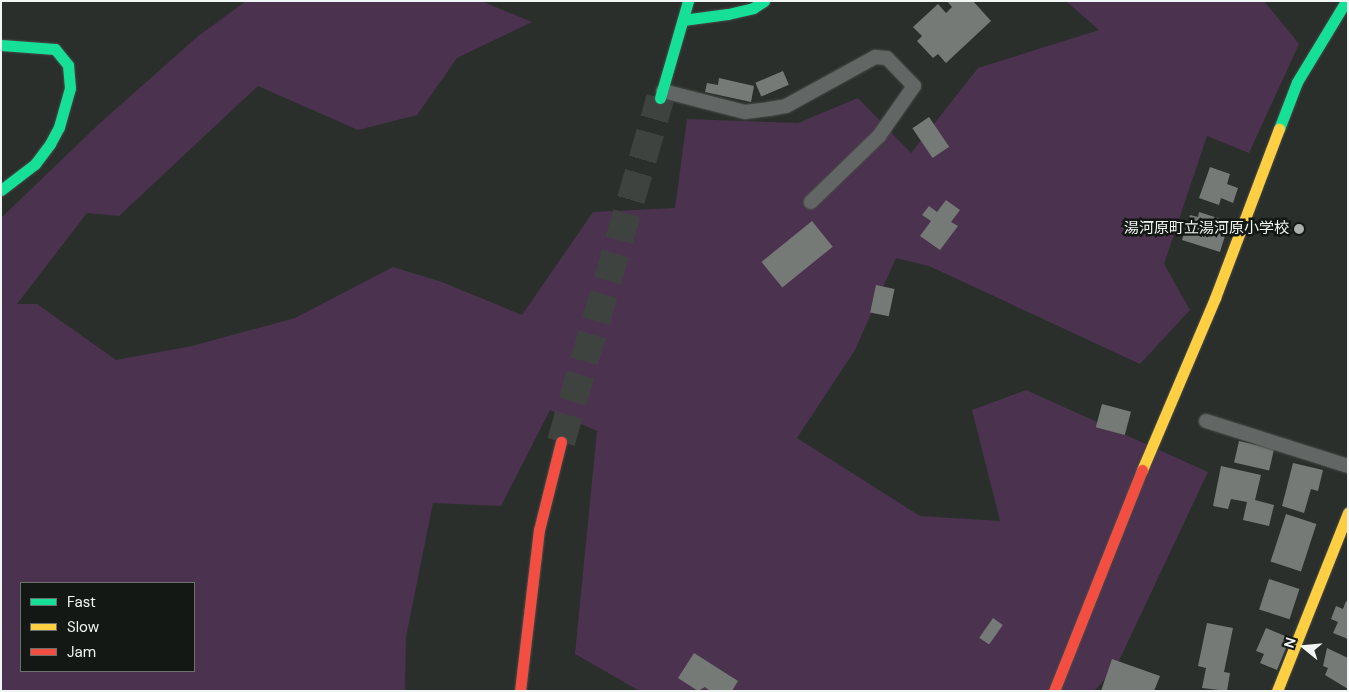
<!DOCTYPE html>
<html>
<head>
<meta charset="utf-8">
<style>
  body { margin:0 }
  #map { position:relative; width:1349px; height:692px; overflow:hidden; background:#2a2f2c; font-family:"DM Sans","Noto Sans JP",sans-serif }
  div>[style] { position:absolute }
  .green>* { inset:0; background:#4b324e }
  .building>* { inset:0; background:#757a77; transform-origin:0 0 }
  .secondary-tunnel>* { height:28px; margin-top:-14px; transform-origin:0; background:repeating-linear-gradient(90deg,#3e4340 0 28px,transparent 0 42px) }
  .roads { filter:drop-shadow(0 0 1px #484c49) drop-shadow(0 0 1px #484c49) }
  .lane>* { height:14px; margin:-7px; padding:0 7px; transform-origin:7px; border-radius:7px; background:#626664 }
  .fast>* { height:11px; margin:-5.5px; padding:0 5.5px; transform-origin:5.5px; border-radius:5.5px; background:#16e098 }
  .slow>* { height:11px; margin:-5.5px; padding:0 5.5px; transform-origin:5.5px; border-radius:5.5px; background:#ffcf43 }
  .jam>* { height:11px; margin:-5.5px; padding:0 5.5px; transform-origin:5.5px; border-radius:5.5px; background:#f24e42 }
  .dots>* { width:14px; height:14px; translate:-50% -50%; box-sizing:border-box; border:2px solid #141815; border-radius:50% }
  span { translate:-50% -50%; white-space:nowrap; text-align:center; line-height:1.15; -webkit-text-stroke:5px #141815; paint-order:stroke }
  .poi-label { font-size:15px; color:#f0f6f3 }
  .right { translate:-100% -50%; text-align:right }
  .frame { position:absolute; inset:0; border:2px solid #f0f6f3; pointer-events:none }
  .legend { position:absolute; left:20px; top:582px; width:175px; height:90px; box-sizing:border-box; background:#141815; border:1px solid #6c716e; margin:0; padding:6px 9px; list-style:none; font-size:15px; color:#f0f6f3 }
  .legend li { display:flex; align-items:center; gap:10px; height:25px }
  .legend b { width:25px; border:1px solid #6c716e }
  .north { position:absolute; left:1279px; top:622px; width:50px; height:50px; -webkit-text-stroke:4px #141815; paint-order:stroke; rotate:287deg; font-size:14px; font-weight:700; line-height:20px; text-align:center; color:#f0f6f3 }
  .north::after { content:''; display:block; margin:auto; width:18px; height:22px; background:#f0f6f3; clip-path:polygon(50% 0,100% 100%,50% 72%,0 100%) }
</style>
</head>
<body>
<div id="map">
  <div class="green">
    <i style="clip-path:polygon(evenodd,246px 1px,481px 1px,532px 22px,457px 58px,417px 115px,358px 130px,258px 86px,119px 216px,87px 213px,17px 304px,37px 304px,116px 360px,192px 346px,295px 318px,393px 267px,442px 282px,522px 315px,593px 212px,675px 208px,687px 119px,798px 123px,858px 98px,911px 153px,978px 68px,1099px 30px,1066px 1px,1264px 1px,1299px 44px,1249px 153px,1207px 136px,1164px 264px,1190px 310px,1140px 364px,929px 266px,896px 258px,855px 350px,797px 438px,920px 516px,1000px 521px,972px 410px,1026px 390px,1208px 472px,1116px 667px,1094px 691px,638px 690px,575px 654px,597px 431px,550px 410px,501px 506px,433px 503px,406px 637px,405px 691px,1px 691px,1px 218px,99px 124px,197px 37px,246px 1px,21px 583px,194px 583px,194px 671px,21px 671px,21px 583px)"></i>
  </div>
  <div class="building">
    <i style="clip-path:polygon(947px 1px,973px 1px,991px 21px,946px 63px,938px 54px,933px 58px,917px 41px,922px 36px,913px 27px,938px 4px,946px 13px,952px 7px)"></i>
    <i style="left:783px;top:71px;width:15px;height:30px;rotate:67deg"></i>
    <i style="clip-path:polygon(719px 78px,754px 86px,751px 102px,705px 92px,707px 83px,718px 85px)"></i>
    <i style="left:929px;top:117px;width:36px;height:20px;rotate:56deg"></i>
    <i style="clip-path:polygon(1210px 167px,1230px 174px,1227px 184px,1238px 188px,1233px 203px,1221px 198px,1219px 205px,1199px 198px)"></i>
    <i style="clip-path:polygon(946px 200px,960px 210px,951px 222px,958px 226px,940px 250px,920px 236px,931px 221px,922px 215px,929px 206px,937px 212px)"></i>
    <i style="clip-path:polygon(1199px 212px,1221px 219px,1219px 223px,1228px 226px,1220px 252px,1182px 240px,1190px 215px,1198px 217px)"></i>
    <i style="left:812px;top:221px;width:33px;height:65px;rotate:51deg"></i>
    <i style="left:876px;top:285px;width:19px;height:28px;rotate:12deg"></i>
    <i style="left:1102px;top:404px;width:30px;height:24px;rotate:15deg"></i>
    <i style="left:1239px;top:441px;width:36px;height:22px;rotate:13deg"></i>
    <i style="clip-path:polygon(1293px 463px,1323px 470px,1318px 491px,1311px 489px,1304px 513px,1282px 506px)"></i>
    <i style="clip-path:polygon(1221px 466px,1261px 475px,1255px 500px,1274px 505px,1269px 526px,1243px 520px,1247px 502px,1231px 499px,1228px 509px,1213px 506px)"></i>
    <i style="left:1286px;top:514px;width:32px;height:50px;rotate:18deg"></i>
    <i style="left:1269px;top:579px;width:32px;height:32px;rotate:18deg"></i>
    <i style="clip-path:polygon(1346px 601px,1348px 602px,1348px 639px,1333px 633px,1338px 622px,1331px 619px,1336px 606px,1343px 609px)"></i>
    <i style="left:993px;top:618px;width:12px;height:24px;rotate:35deg"></i>
    <i style="clip-path:polygon(1207px 623px,1233px 628px,1224px 672px,1230px 673px,1227px 691px,1202px 688px,1206px 668px,1198px 666px)"></i>
    <i style="clip-path:polygon(1266px 628px,1290px 638px,1277px 670px,1260px 663px,1264px 654px,1256px 651px)"></i>
    <i style="clip-path:polygon(1327px 648px,1348px 658px,1348px 689px,1325px 675px,1328px 668px,1323px 666px)"></i>
    <i style="clip-path:polygon(694px 653px,738px 681px,732px 691px,710px 691px,705px 687px,698px 691px,678px 678px)"></i>
    <i style="clip-path:polygon(1112px 659px,1160px 676px,1154px 691px,1101px 691px)"></i>
  </div>
  <div class="secondary-tunnel">
    <i style="left:561px;top:442px;width:358px;rotate:-73.9deg"></i>
  </div>
  <div class="roads">
    <div class="lane">
      <i style="left:663px;top:91px;width:85px;rotate:14.4deg"></i>
      <i style="left:745px;top:112px;width:24px;rotate:-7deg"></i>
      <i style="left:769px;top:109px;width:17px;rotate:-10deg"></i>
      <i style="left:786px;top:106px;width:102px;rotate:-28.8deg"></i>
      <i style="left:875px;top:57px;width:12px;rotate:5deg"></i>
      <i style="left:887px;top:58px;width:39px;rotate:46deg"></i>
      <i style="left:914px;top:86px;width:61px;rotate:125deg"></i>
      <i style="left:879px;top:136px;width:95px;rotate:135.9deg"></i>
      <i style="left:1206px;top:421px;width:149px;rotate:17.6deg"></i>
    </div>
    <div class="fast">
      <i style="left:683px;top:20px;width:45px;rotate:-7.6deg"></i>
      <i style="left:728px;top:14px;width:26px;rotate:-13deg"></i>
      <i style="left:753px;top:8px;width:13px;rotate:-32deg"></i>
      <i style="left:1px;top:45px;width:54px;rotate:4.2deg"></i>
      <i style="left:55px;top:49px;width:21px;rotate:51deg"></i>
      <i style="left:68px;top:65px;width:23px;rotate:85deg"></i>
      <i style="left:70px;top:88px;width:41px;rotate:105.8deg"></i>
      <i style="left:59px;top:127px;width:19px;rotate:118deg"></i>
      <i style="left:50px;top:144px;width:25px;rotate:127deg"></i>
      <i style="left:35px;top:164px;width:43px;rotate:142.6deg"></i>
      <i style="left:660px;top:98px;width:101px;rotate:-73.9deg"></i>
      <i style="left:1279px;top:129px;width:50px;rotate:-69deg"></i>
      <i style="left:1297px;top:82px;width:95px;rotate:-58.8deg"></i>
    </div>
    <div class="slow">
      <i style="left:1142px;top:470px;width:187px;rotate:-67deg"></i>
      <i style="left:1215px;top:298px;width:181px;rotate:-69.3deg"></i>
      <i style="left:1277px;top:691px;width:192px;rotate:-68.3deg"></i>
    </div>
    <div class="jam">
      <i style="left:520px;top:691px;width:162px;rotate:-83.3deg"></i>
      <i style="left:539px;top:530px;width:91px;rotate:-76deg"></i>
      <i style="left:1054px;top:691px;width:238px;rotate:-68.3deg"></i>
    </div>
  </div>
  <div class="dots">
    <i style="left:1299px;top:229px;background:#abb0ad"></i>
  </div>
  <div class="poi-label">
    <span class="right" style="left:1289px;top:229px">湯河原町立湯河原小学校</span>
  </div>
  <div class="frame"></div>
  <ul class="legend">
  <li><b style="height:6px;background:#16e098"></b>Fast</li>
  <li><b style="height:6px;background:#ffcf43"></b>Slow</li>
  <li><b style="height:6px;background:#f24e42"></b>Jam</li>
  </ul>
  <div class="north">N</div>
</div>
</body>
</html>
